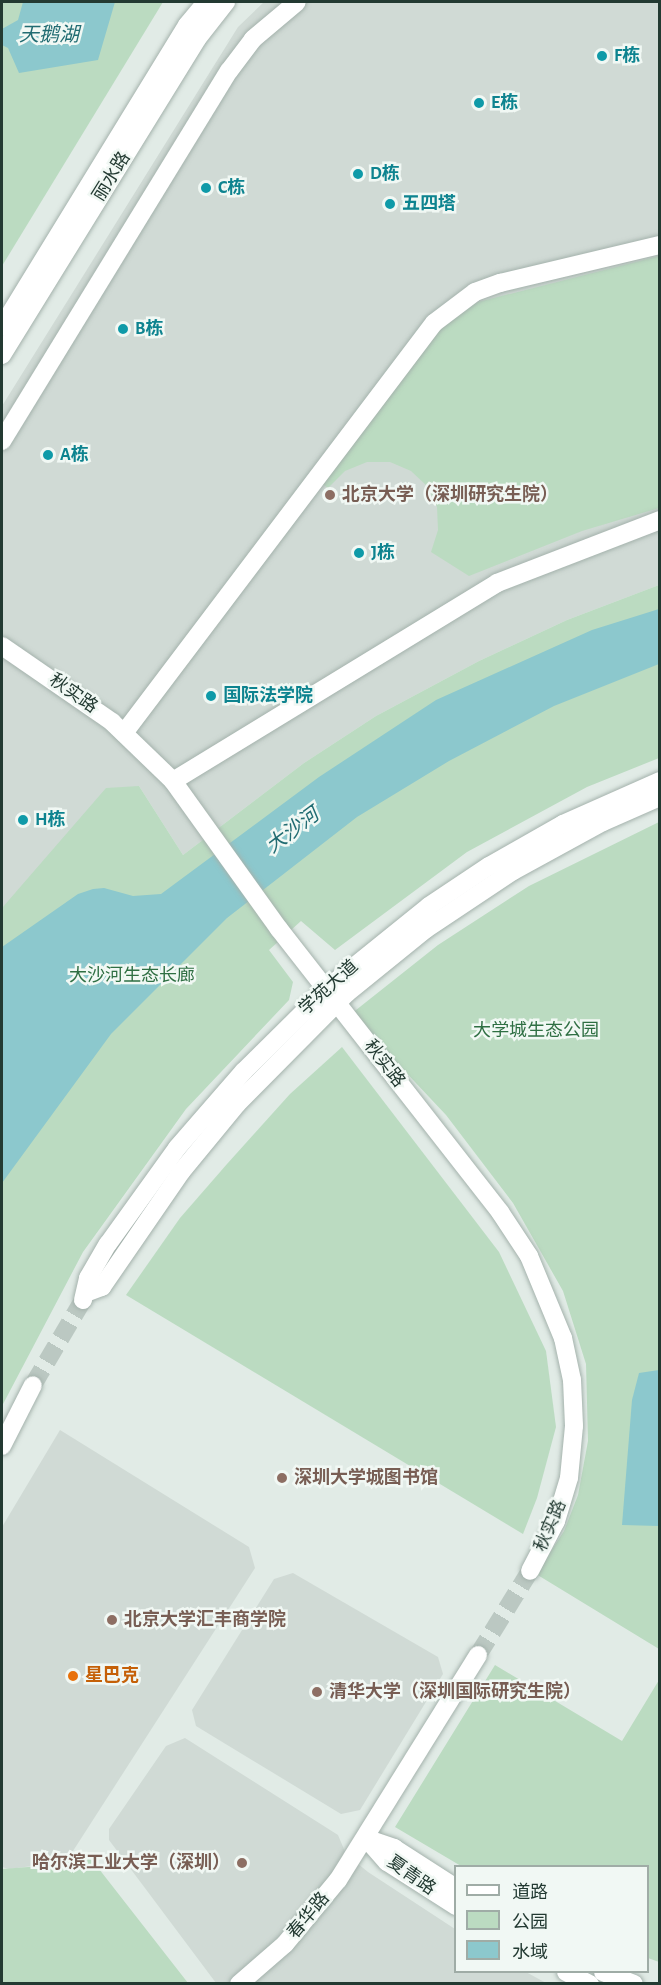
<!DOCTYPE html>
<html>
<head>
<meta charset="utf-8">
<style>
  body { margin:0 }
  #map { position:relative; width:661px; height:1985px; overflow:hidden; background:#e1ebe6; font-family:"Alegreya Sans","Noto Sans SC",sans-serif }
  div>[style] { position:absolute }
  .built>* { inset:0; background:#d0dad5 }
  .green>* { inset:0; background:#bbdbc1 }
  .water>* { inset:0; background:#8cc8cd }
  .minor-tunnel>* { height:18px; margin-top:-9px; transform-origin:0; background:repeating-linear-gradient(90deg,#bbc8c2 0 18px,transparent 0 27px) }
  .tertiary-tunnel>* { height:18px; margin-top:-9px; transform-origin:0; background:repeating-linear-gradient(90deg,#bbc8c2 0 18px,transparent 0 27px) }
  .roads { filter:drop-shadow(0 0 2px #a4b2ac) drop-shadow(0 0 2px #a4b2ac) }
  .minor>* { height:18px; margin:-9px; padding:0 9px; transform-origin:9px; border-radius:9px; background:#fff }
  .tertiary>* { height:18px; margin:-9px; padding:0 9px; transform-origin:9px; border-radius:9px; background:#fff }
  .secondary>* { height:18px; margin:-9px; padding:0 9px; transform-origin:9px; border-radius:9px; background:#fff }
  .dots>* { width:16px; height:16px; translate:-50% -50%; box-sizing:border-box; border:3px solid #f1f8f4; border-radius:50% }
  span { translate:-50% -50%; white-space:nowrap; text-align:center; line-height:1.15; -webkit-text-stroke:5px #f1f8f4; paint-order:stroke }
  .culture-label { font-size:18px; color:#0d838f; font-weight:700 }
  .left { translate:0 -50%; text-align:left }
  .street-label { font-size:18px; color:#233a32 }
  .education-label { font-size:18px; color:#785e54; font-weight:700 }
  .right { translate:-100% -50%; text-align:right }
  .park-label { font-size:18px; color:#2f6f43 }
  .food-label { font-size:18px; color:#c56008; font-weight:700 }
  .water-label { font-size:20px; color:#216c72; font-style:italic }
  .frame { position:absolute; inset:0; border:3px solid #233a32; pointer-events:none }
  .legend { position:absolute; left:454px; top:1865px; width:195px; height:108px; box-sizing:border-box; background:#f1f8f4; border:2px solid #9faca6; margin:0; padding:8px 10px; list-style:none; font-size:18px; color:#233a32 }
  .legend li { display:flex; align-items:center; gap:12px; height:30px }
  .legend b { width:30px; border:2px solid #9faca6 }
</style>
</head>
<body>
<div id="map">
  <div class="built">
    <i style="clip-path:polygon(264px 2px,659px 2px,659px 585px,567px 620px,479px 661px,376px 716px,304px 763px,183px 855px,139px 786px,2px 908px,2px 406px,238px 27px)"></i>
    <i style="clip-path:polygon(60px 1430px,249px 1547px,255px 1568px,73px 1851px,48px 1864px,9px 1869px,2px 1867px,2px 1527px)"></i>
    <i style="clip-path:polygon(293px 1573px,438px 1657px,443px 1674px,360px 1810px,341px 1814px,196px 1726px,192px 1710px,274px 1579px)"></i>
    <i style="clip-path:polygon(185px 1738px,338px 1835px,346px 1854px,368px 1872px,455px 1929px,456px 1972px,526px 1972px,546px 1983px,216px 1983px,109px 1840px,109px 1829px,166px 1746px)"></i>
  </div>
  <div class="green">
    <i style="clip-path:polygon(2px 2px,163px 2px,2px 266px)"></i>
    <i style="clip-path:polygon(659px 256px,659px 508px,582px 531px,469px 576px,431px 552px,438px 530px,437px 507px,428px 487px,411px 471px,390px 462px,367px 462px,345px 471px,328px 488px,321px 483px,434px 333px,457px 314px,478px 302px)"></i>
    <i style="clip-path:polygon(659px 585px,659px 758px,587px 787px,467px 852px,335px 950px,301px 921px,269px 950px,293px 982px,289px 1000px,186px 1109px,83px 1252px,2px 1406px,2px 908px,106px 788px,139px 786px,183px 855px,304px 763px,376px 716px,479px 661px,567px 620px)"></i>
    <i style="clip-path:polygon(659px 822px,659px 1649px,536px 1574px,564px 1531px,578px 1495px,588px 1441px,586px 1364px,563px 1291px,513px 1203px,446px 1115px,351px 1014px,438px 945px,529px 886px)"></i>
    <i style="clip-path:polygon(342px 1047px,499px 1252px,546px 1351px,556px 1427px,537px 1498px,523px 1534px,126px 1295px,180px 1218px,227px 1164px,290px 1094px)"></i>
    <i style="clip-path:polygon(495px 1665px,622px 1741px,659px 1680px,659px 1962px,648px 1958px,648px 1866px,461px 1866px,395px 1827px)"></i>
    <i style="clip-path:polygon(76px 1855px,92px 1860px,188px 1983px,2px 1983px,2px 1869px,54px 1865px,59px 1858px)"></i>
  </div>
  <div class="water">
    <i style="clip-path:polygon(23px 2px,115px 2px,98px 60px,19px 73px,8px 48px,2px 45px,2px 29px,18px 20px)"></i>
    <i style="clip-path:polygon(659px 609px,659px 664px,554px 706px,449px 761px,357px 817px,227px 918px,111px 1034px,2px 1183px,2px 947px,78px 894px,93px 889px,104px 888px,133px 896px,161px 894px,319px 777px,436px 700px,592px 630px)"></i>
    <i style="clip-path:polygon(659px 1370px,659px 1526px,622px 1525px,632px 1400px,639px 1373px)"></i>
  </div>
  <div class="minor-tunnel">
    <i style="left:478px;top:1655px;width:99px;rotate:-58.2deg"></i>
  </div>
  <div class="tertiary-tunnel">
    <i style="left:33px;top:1385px;width:99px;rotate:-59.5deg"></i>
  </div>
  <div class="roads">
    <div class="minor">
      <i style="left:2px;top:441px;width:434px;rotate:-58.5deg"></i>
      <i style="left:229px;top:71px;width:40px;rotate:-53deg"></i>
      <i style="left:253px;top:39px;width:57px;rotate:-40.1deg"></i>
      <i style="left:2px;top:646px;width:134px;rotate:34.6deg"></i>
      <i style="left:112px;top:722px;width:85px;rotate:44deg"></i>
      <i style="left:173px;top:781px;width:182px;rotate:54.4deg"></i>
      <i style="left:279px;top:929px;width:359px;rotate:52deg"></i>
      <i style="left:500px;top:1212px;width:53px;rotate:56.6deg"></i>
      <i style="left:529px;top:1256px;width:89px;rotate:67.5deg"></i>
      <i style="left:563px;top:1338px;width:43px;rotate:77.9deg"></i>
      <i style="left:572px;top:1380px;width:46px;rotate:87.5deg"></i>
      <i style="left:574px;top:1426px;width:52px;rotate:95.5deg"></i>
      <i style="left:569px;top:1478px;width:45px;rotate:106.8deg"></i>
      <i style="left:556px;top:1521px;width:56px;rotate:117.5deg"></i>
      <i style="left:124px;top:733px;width:514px;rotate:-52.91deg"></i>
      <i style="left:434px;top:323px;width:51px;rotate:-37.1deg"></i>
      <i style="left:475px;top:292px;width:27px;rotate:-20deg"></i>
      <i style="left:500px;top:283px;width:164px;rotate:-13.4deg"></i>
      <i style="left:173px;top:781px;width:380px;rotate:-31.4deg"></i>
      <i style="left:497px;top:583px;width:175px;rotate:-21.1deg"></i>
      <i style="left:366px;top:1838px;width:32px;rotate:49deg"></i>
      <i style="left:387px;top:1862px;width:82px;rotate:32.5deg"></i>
      <i style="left:368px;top:1839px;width:28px;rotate:19deg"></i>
      <i style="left:394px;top:1848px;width:74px;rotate:32.8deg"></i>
      <i style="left:566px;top:1972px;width:27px;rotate:27deg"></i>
      <i style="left:603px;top:1972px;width:33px;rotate:21deg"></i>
      <i style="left:239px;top:1984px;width:61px;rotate:-41deg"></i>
      <i style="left:285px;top:1944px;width:83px;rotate:-50.4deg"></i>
      <i style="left:338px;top:1880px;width:265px;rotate:-58.1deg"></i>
    </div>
    <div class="tertiary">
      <i style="left:88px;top:1292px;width:15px;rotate:-20deg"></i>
      <i style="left:102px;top:1287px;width:140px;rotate:-55.5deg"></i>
      <i style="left:181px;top:1172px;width:88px;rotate:-50.5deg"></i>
      <i style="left:237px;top:1104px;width:156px;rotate:-45.3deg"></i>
      <i style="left:347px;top:993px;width:102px;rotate:-39deg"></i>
      <i style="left:426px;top:929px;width:105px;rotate:-33.7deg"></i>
      <i style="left:513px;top:871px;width:102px;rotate:-28.6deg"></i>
      <i style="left:603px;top:822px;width:62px;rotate:-23.7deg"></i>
      <i style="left:83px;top:1300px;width:23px;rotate:-77deg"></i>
      <i style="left:88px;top:1278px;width:39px;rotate:-60deg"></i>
      <i style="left:108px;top:1244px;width:118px;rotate:-54.3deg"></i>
      <i style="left:177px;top:1148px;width:102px;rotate:-49deg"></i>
      <i style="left:244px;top:1071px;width:121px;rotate:-44.7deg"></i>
      <i style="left:330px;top:986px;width:127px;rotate:-38.9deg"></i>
      <i style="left:429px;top:906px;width:72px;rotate:-33.7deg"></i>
      <i style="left:489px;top:866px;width:85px;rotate:-29.6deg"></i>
      <i style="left:563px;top:824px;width:106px;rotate:-23.9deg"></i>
      <i style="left:2px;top:1446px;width:68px;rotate:-63.1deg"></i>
    </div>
    <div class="secondary">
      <i style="left:2px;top:327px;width:354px;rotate:-58.5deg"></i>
      <i style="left:187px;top:25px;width:30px;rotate:-50deg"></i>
      <i style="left:2px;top:355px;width:371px;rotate:-58.3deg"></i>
      <i style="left:197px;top:39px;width:47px;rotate:-51.9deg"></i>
    </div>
  </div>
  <div class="dots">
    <i style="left:602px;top:56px;background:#0f9aa8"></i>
    <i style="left:479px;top:103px;background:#0f9aa8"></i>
    <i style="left:358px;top:174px;background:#0f9aa8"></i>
    <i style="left:206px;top:188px;background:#0f9aa8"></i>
    <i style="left:390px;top:204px;background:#0f9aa8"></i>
    <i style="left:123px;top:329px;background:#0f9aa8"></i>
    <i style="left:48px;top:455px;background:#0f9aa8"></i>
    <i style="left:330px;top:495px;background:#8d6e63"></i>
    <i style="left:359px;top:553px;background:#0f9aa8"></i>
    <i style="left:211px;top:696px;background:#0f9aa8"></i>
    <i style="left:23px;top:820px;background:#0f9aa8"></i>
    <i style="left:282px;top:1478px;background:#8d6e63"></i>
    <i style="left:112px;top:1620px;background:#8d6e63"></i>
    <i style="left:73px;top:1676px;background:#e8710a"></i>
    <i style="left:317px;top:1692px;background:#8d6e63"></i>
    <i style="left:242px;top:1863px;background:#8d6e63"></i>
  </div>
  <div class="culture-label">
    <span class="left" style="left:614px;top:56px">F栋</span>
    <span class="left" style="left:491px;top:103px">E栋</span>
    <span class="left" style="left:370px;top:174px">D栋</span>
    <span class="left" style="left:218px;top:188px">C栋</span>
    <span class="left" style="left:402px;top:204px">五四塔</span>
    <span class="left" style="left:135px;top:329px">B栋</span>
    <span class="left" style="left:60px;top:455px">A栋</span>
    <span class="left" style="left:371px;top:553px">J栋</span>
    <span class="left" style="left:223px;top:696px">国际法学院</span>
    <span class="left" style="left:35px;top:820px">H栋</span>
  </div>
  <div class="street-label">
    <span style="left:112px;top:177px;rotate:-58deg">丽水路</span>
    <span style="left:73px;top:694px;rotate:35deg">秋实路</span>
    <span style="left:329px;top:988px;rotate:-42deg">学苑大道</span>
    <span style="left:384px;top:1064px;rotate:52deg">秋实路</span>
    <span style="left:551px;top:1526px;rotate:-67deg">秋实路</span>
    <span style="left:411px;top:1876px;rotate:35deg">夏青路</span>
    <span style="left:309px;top:1916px;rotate:-50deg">春华路</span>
  </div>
  <div class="education-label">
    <span class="left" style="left:342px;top:495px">北京大学（深圳研究生院）</span>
    <span class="left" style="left:294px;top:1478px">深圳大学城图书馆</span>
    <span class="left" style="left:124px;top:1620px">北京大学汇丰商学院</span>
    <span class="left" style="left:329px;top:1692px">清华大学（深圳国际研究生院）</span>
    <span class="right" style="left:230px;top:1863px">哈尔滨工业大学（深圳）</span>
  </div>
  <div class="park-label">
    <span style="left:132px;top:976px">大沙河生态长廊</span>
    <span style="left:536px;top:1031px">大学城生态公园</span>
  </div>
  <div class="food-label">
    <span class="left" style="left:85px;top:1676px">星巴克</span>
  </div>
  <div class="water-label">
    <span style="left:49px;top:35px">天鹅湖</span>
    <span style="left:293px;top:831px;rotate:-37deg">大沙河</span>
  </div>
  <div class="frame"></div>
  <ul class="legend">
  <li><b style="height:8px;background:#fff"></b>道路</li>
  <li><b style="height:16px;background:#bbdbc1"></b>公园</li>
  <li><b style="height:16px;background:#8cc8cd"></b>水域</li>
  </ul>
</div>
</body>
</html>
